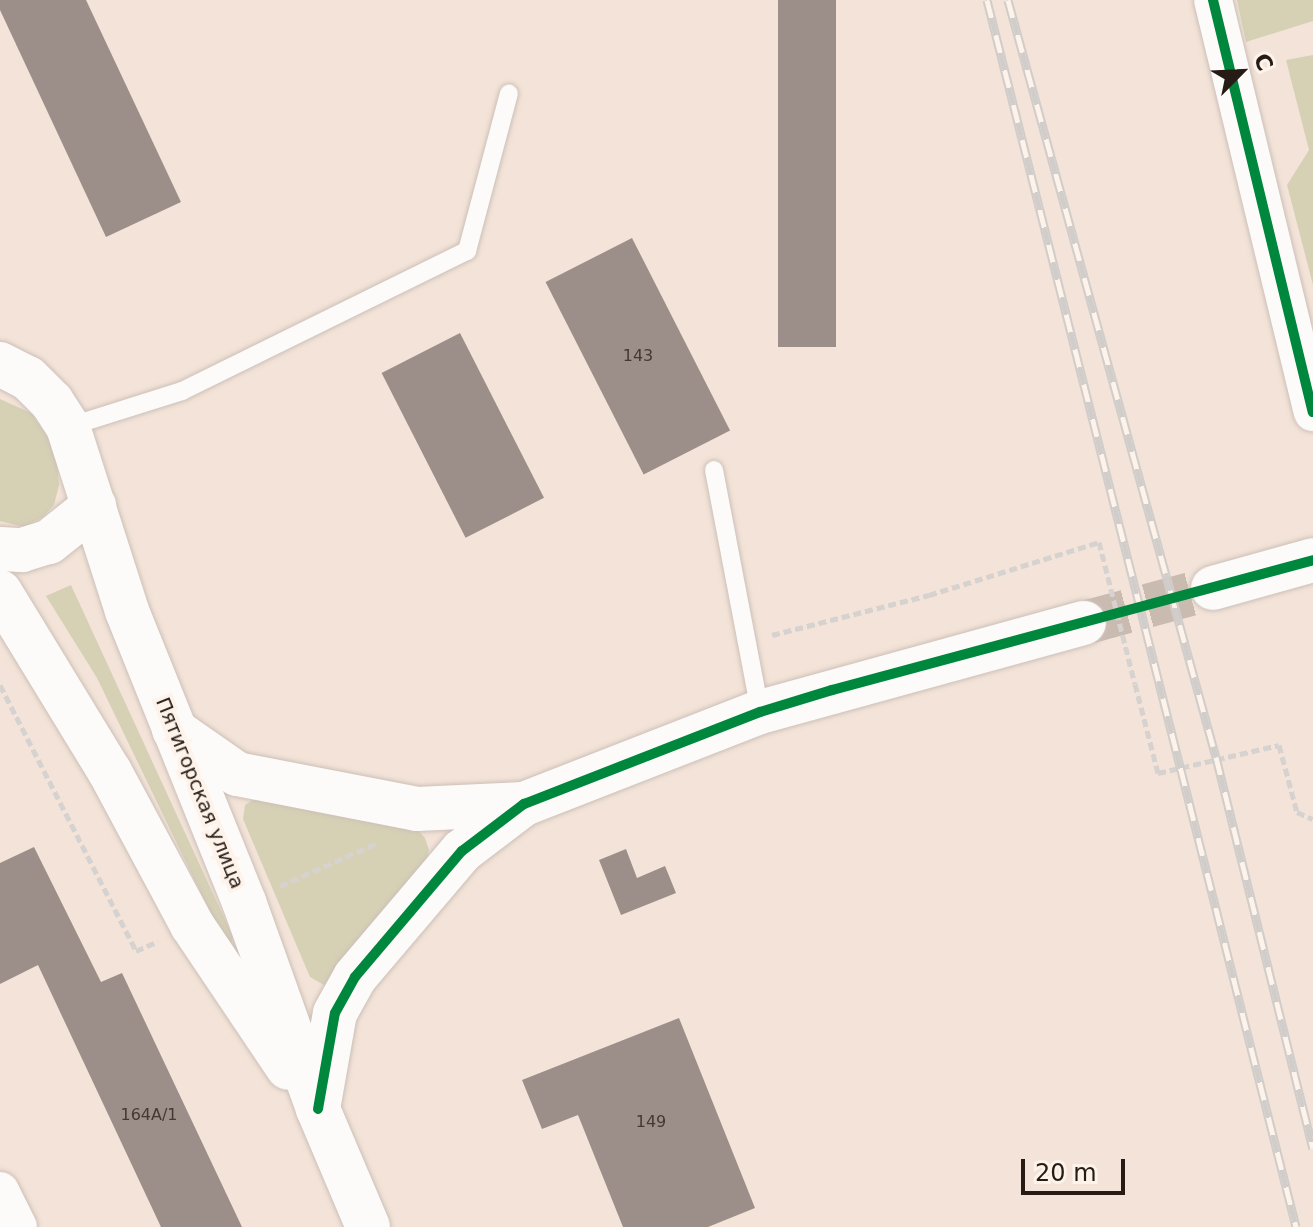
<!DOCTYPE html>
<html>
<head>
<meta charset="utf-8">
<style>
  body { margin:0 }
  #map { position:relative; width:1313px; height:1227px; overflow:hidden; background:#f3e3d8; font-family:"DejaVu Sans",sans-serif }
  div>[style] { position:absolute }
  .green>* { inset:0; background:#d6d1b5 }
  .building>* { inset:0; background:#9c8f8a; transform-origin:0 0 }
  .tertiary-tunnel>* { height:44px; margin-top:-22px; transform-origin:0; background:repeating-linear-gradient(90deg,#cabbb1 0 44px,transparent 0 66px) }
  .path>* { height:5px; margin-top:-2.5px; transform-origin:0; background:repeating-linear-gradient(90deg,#d6d2cf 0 8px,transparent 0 12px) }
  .roads { filter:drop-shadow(0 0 2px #ccc0b8) drop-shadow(0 0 2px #ccc0b8) }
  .service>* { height:18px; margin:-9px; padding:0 9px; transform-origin:9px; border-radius:9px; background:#fdfbf9 }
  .minor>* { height:38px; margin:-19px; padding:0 19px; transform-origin:19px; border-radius:19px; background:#fdfbf9 }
  .tertiary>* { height:44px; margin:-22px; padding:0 22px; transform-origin:22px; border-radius:22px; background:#fdfbf9 }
  .secondary>* { height:44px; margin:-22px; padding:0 22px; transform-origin:22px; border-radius:22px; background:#fdfbf9 }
  .rail>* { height:9px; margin-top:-4.5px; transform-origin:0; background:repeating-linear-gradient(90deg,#fef3ea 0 18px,#d1cdca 0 36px); box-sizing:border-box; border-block:2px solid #d1cdca }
  .path-bridge>* { height:5px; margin-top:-2.5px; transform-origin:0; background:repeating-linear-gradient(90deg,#d6d2cf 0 8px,transparent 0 12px) }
  .cycleway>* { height:10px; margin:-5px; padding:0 5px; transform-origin:5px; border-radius:5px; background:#00873e }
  span { translate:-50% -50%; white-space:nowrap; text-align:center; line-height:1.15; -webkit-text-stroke:8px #fef3ea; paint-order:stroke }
  .number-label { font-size:16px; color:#443932 }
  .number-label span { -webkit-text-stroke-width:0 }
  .street-label { font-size:20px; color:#261c15 }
  .north { position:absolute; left:1201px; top:32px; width:80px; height:80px; -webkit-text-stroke:6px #fef3ea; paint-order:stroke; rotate:66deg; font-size:22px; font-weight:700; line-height:32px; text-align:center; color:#261c15 }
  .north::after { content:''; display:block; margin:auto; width:28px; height:36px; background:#261c15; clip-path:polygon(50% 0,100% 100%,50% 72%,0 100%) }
  .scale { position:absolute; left:1021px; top:1159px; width:104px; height:36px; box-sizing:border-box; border:4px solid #261c15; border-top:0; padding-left:10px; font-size:24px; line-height:28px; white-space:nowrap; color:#261c15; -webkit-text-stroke:6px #fef3ea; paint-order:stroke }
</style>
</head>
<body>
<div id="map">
  <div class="green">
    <i style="clip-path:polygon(1237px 0,1313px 0,1313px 21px,1246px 42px)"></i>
    <i style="clip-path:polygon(1313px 55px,1313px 285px,1287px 185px,1309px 150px,1286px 60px)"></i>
    <i style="clip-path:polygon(0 399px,31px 413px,53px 445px,57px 463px,59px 485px,54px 505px,43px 517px,24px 527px,0 521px)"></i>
    <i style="clip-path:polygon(71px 585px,233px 937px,231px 943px,224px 941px,97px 678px,46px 596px)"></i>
    <i style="clip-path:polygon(257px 797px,415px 827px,425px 838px,429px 850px,426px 863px,339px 979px,324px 985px,310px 977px,243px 819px,245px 805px)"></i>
  </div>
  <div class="building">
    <i style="clip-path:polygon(0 0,86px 0,181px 202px,106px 237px,0 10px)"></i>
    <i style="left:778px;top:0;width:58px;height:347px"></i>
    <i style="left:632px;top:238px;width:216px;height:97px;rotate:63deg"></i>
    <i style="left:460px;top:333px;width:185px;height:88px;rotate:63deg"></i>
    <i style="clip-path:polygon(34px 847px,101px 982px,122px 973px,242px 1227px,161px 1227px,38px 965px,0 984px,0 863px)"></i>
    <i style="clip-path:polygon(626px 849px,637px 878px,665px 866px,676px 893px,621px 915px,599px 860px)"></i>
    <i style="clip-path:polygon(679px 1018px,755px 1208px,708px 1227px,623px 1227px,578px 1115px,542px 1129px,522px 1080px)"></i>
  </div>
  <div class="tertiary-tunnel">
    <i style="left:1084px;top:623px;width:134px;rotate:-15.2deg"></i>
  </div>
  <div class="path">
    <i style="left:772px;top:635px;width:162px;rotate:-14.3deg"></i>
    <i style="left:929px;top:595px;width:178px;rotate:-17.3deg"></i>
    <i style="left:1135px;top:684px;width:92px;rotate:75.5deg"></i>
    <i style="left:1158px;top:773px;width:124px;rotate:-13deg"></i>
    <i style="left:1279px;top:745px;width:69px;rotate:75deg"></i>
    <i style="left:1297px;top:812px;width:17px;rotate:24deg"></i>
    <i style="left:0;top:685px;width:299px;rotate:62.9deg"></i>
    <i style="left:136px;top:951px;width:24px;rotate:-24deg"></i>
    <i style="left:280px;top:886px;width:106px;rotate:-23.9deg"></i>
  </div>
  <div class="roads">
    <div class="service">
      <i style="left:68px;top:427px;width:120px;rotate:-17.5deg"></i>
      <i style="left:182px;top:391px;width:318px;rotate:-26.2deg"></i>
      <i style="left:467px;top:251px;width:163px;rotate:-75.1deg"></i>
      <i style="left:714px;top:470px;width:246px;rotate:79.2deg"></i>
    </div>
    <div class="minor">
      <i style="left:1213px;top:0;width:424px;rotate:76.4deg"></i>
      <i style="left:0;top:1191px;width:40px;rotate:63.4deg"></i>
    </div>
    <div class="tertiary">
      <i style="left:1213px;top:588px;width:104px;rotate:-15.6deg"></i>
      <i style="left:174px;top:730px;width:77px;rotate:34.9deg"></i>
      <i style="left:237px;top:774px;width:183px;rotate:11deg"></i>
      <i style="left:417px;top:809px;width:107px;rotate:-2.7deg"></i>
      <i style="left:318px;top:1109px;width:97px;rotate:-80deg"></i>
      <i style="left:335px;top:1013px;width:41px;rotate:-60.9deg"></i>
      <i style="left:355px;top:977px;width:165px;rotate:-49.7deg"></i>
      <i style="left:462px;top:851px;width:78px;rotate:-37.2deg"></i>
      <i style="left:524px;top:804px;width:253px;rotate:-21.3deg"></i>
      <i style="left:760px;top:712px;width:336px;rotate:-15.4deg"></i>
    </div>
    <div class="secondary">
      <i style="left:0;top:364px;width:31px;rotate:27deg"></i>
      <i style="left:28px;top:378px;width:34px;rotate:45deg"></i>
      <i style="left:52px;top:402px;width:30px;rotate:57deg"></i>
      <i style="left:68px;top:427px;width:193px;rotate:72.2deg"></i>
      <i style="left:127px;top:611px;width:314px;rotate:68.1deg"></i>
      <i style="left:244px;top:902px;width:220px;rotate:70.3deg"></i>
      <i style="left:318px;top:1109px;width:128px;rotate:67deg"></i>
      <i style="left:0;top:549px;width:22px;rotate:3deg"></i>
      <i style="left:22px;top:550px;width:28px;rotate:-17deg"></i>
      <i style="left:49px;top:542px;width:58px;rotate:-38.7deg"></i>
      <i style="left:0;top:592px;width:211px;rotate:58.6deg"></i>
      <i style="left:110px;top:772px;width:174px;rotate:61.8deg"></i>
      <i style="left:192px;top:925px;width:172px;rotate:56.1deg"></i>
    </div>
  </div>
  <div class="rail">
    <i style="left:987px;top:0;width:1265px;rotate:75.86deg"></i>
    <i style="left:1008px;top:0;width:785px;rotate:74.64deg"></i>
    <i style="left:1216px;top:757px;width:403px;rotate:76.1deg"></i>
  </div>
  <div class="path-bridge">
    <i style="left:1099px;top:542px;width:146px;rotate:75.8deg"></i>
  </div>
  <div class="cycleway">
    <i style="left:1213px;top:0;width:424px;rotate:76.4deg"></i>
    <i style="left:318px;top:1109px;width:97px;rotate:-80deg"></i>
    <i style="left:335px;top:1013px;width:41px;rotate:-60.9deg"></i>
    <i style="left:355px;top:977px;width:165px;rotate:-49.7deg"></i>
    <i style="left:462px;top:851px;width:78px;rotate:-37.2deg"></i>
    <i style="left:524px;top:804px;width:253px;rotate:-21.3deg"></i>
    <i style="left:760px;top:712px;width:75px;rotate:-17deg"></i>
    <i style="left:832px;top:690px;width:498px;rotate:-15.1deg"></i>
  </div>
  <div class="number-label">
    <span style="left:638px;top:356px">143</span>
    <span style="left:149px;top:1115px">164А/1</span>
    <span style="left:651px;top:1122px">149</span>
  </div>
  <div class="street-label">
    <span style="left:200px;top:793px;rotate:68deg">Пятигорская улица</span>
  </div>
  <div class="north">С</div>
  <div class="scale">20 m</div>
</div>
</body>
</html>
